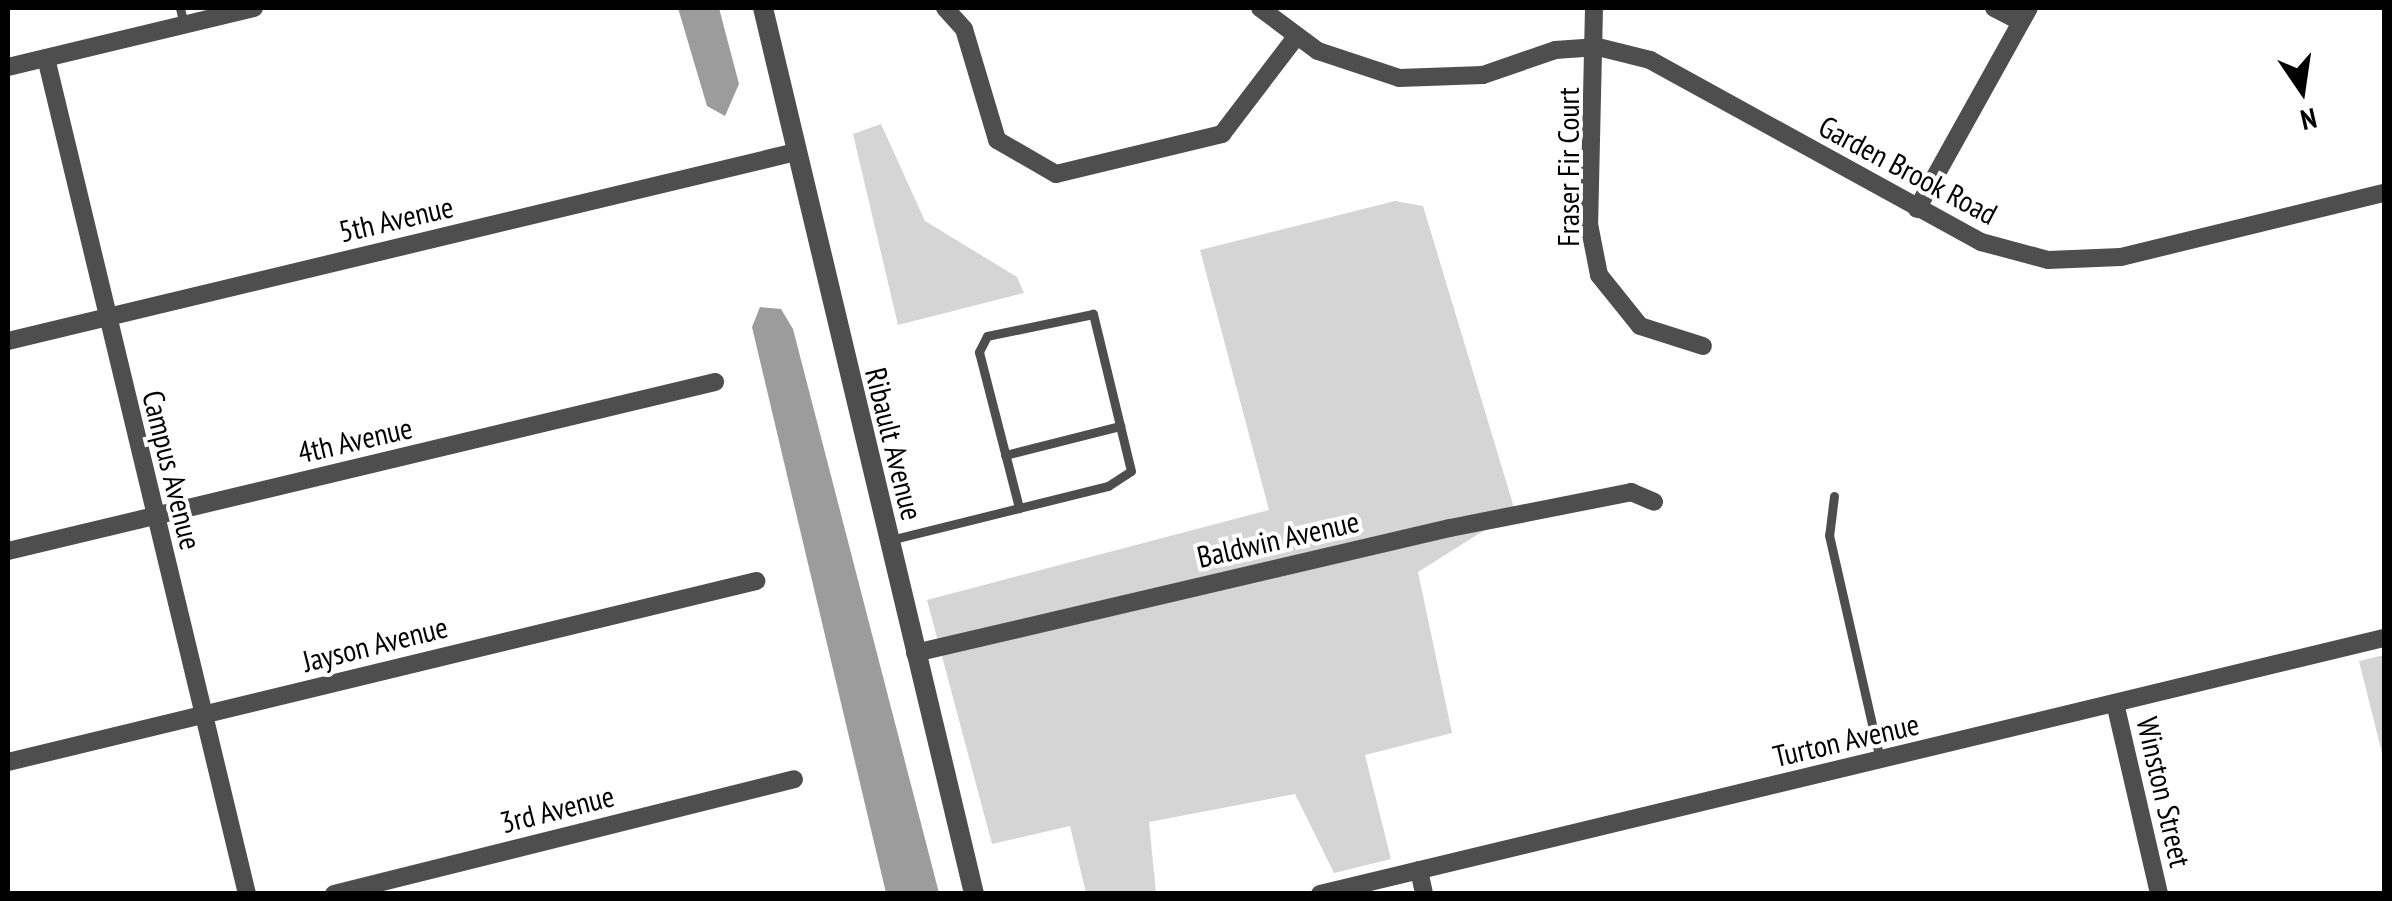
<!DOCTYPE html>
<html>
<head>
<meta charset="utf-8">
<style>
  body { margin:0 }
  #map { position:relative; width:2392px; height:901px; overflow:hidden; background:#fff; font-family:"PT Sans Narrow",sans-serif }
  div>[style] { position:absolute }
  .green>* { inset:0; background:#d5d5d5 }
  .water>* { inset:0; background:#9c9c9c }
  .service>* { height:9px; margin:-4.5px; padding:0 4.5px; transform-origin:4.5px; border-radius:4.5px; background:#4e4e4e }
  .minor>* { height:18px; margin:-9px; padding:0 9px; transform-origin:9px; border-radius:9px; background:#4e4e4e }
  .tertiary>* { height:20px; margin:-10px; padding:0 10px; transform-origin:10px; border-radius:10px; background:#4e4e4e }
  span { translate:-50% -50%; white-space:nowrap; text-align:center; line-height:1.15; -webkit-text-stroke:8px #fff; paint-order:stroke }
  .street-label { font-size:30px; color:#000 }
  .frame { position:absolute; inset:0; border:10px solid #000; pointer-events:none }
  .north { position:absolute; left:2252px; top:40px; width:100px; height:100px; -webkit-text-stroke:8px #fff; paint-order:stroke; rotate:167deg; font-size:28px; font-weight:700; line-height:40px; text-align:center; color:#000 }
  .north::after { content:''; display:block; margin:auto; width:35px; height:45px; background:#000; clip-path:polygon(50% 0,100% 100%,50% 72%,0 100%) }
</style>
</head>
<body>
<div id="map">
  <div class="green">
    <i style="clip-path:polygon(881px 124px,925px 221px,1017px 277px,1024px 293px,898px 325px,853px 134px)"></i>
    <i style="clip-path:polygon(1395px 201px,1423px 206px,1515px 511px,1418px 572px,1452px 733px,1365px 755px,1391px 859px,1334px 873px,1295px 794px,1149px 822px,1156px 893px,1086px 893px,1070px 826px,992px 844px,927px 600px,1269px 510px,1200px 250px)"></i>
    <i style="clip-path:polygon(2384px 655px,2384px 761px,2359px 661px)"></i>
  </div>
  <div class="water">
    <i style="clip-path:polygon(678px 8px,719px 8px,739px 84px,725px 116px,707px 106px)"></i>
    <i style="clip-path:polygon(760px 307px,781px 309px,793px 329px,939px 893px,886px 893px,752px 327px)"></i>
  </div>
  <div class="service">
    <i style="left:180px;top:8px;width:17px;rotate:77deg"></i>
    <i style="left:1005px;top:455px;width:119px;rotate:-14.2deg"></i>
    <i style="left:1834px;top:496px;width:39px;rotate:97deg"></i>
    <i style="left:1829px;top:535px;width:231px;rotate:77.2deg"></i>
    <i style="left:890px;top:540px;width:133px;rotate:-13.9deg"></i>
    <i style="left:1019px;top:508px;width:92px;rotate:-13.9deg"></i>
    <i style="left:1108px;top:486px;width:27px;rotate:-33deg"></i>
    <i style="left:1131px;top:471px;width:162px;rotate:-103.6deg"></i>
    <i style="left:1093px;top:314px;width:108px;rotate:168.3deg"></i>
    <i style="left:987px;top:336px;width:18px;rotate:117deg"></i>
    <i style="left:979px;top:352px;width:161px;rotate:75.6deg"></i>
  </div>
  <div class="minor">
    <i style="left:945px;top:8px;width:28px;rotate:48deg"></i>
    <i style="left:964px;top:29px;width:116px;rotate:73.4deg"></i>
    <i style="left:997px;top:140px;width:68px;rotate:30deg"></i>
    <i style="left:1056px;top:174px;width:171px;rotate:-13.5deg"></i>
    <i style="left:1222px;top:134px;width:122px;rotate:-52.7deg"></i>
    <i style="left:1260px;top:8px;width:72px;rotate:36.6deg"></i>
    <i style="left:1318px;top:51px;width:85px;rotate:18.4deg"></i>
    <i style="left:1399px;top:78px;width:84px;rotate:-2deg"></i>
    <i style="left:1483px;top:75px;width:76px;rotate:-19.1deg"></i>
    <i style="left:1555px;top:50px;width:43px;rotate:-4deg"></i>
    <i style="left:1598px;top:47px;width:54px;rotate:14deg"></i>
    <i style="left:1650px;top:60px;width:378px;rotate:28.8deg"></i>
    <i style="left:1981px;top:242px;width:69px;rotate:15deg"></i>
    <i style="left:2048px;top:260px;width:73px;rotate:-2.4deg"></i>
    <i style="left:2121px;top:257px;width:271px;rotate:-13.7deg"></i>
    <i style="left:1594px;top:8px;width:216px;rotate:91.3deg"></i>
    <i style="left:1589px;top:224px;width:52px;rotate:78.9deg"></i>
    <i style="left:1599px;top:275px;width:65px;rotate:51.2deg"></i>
    <i style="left:1640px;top:326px;width:66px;rotate:17.6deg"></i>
    <i style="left:1994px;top:8px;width:30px;rotate:27deg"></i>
    <i style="left:46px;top:58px;width:860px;rotate:76.48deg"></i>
    <i style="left:8px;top:67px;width:253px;rotate:-13.5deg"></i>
    <i style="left:1917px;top:209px;width:230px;rotate:-60.9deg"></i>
    <i style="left:8px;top:341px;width:810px;rotate:-13.49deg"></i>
    <i style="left:8px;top:551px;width:727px;rotate:-13.44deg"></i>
    <i style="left:915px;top:653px;width:549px;rotate:-13.15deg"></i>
    <i style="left:1450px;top:528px;width:185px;rotate:-11.2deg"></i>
    <i style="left:1631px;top:492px;width:25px;rotate:23deg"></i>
    <i style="left:2115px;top:703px;width:196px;rotate:77deg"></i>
    <i style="left:8px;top:762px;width:770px;rotate:-13.6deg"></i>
    <i style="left:1419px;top:870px;width:25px;rotate:78deg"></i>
    <i style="left:334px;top:894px;width:474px;rotate:-14deg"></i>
    <i style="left:1320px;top:894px;width:1094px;rotate:-13.53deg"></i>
  </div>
  <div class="tertiary">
    <i style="left:763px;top:8px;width:911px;rotate:76.6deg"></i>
  </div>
  <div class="street-label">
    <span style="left:1568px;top:167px;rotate:-90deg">Fraser Fir Court</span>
    <span style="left:1908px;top:170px;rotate:28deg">Garden Brook Road</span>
    <span style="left:396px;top:219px;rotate:-13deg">5th Avenue</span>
    <span style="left:355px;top:440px;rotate:-13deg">4th Avenue</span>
    <span style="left:894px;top:444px;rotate:76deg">Ribault Avenue</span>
    <span style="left:172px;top:470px;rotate:76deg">Campus Avenue</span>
    <span style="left:1278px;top:539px;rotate:-13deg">Baldwin Avenue</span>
    <span style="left:375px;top:644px;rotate:-14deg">Jayson Avenue</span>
    <span style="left:1846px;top:740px;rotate:-13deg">Turton Avenue</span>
    <span style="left:2164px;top:792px;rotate:77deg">Winston Street</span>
    <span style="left:557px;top:809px;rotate:-14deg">3rd Avenue</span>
  </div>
  <div class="frame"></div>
  <div class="north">N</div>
</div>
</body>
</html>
